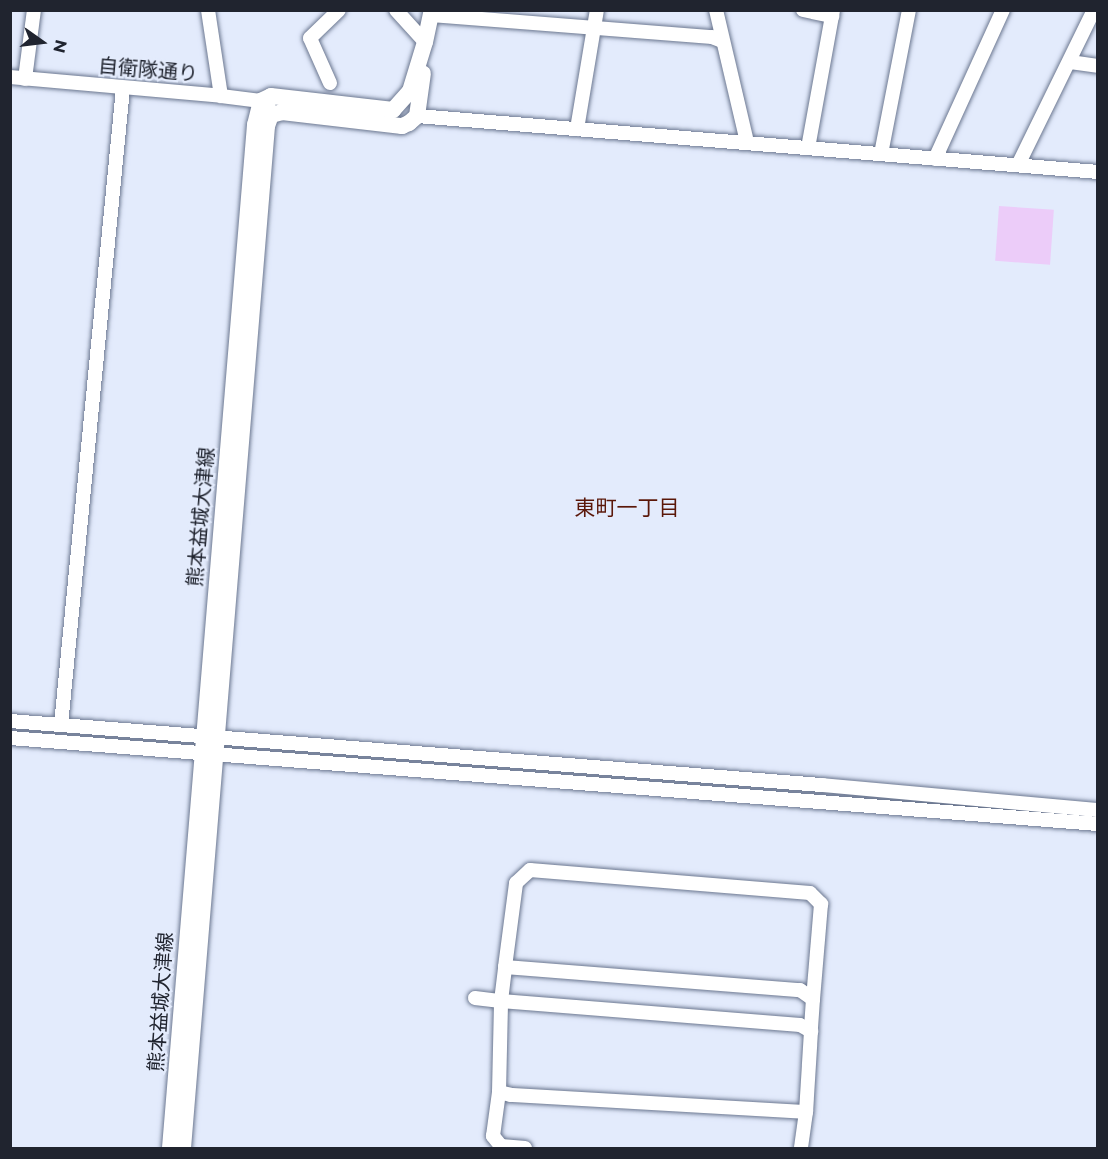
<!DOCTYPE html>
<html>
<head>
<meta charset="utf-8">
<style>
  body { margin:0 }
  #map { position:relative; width:1108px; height:1159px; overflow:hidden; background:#e3ebfc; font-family:Montserrat,"Noto Sans JP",sans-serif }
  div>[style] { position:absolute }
  .green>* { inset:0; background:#ecccf9; transform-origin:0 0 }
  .roads { filter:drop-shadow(0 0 2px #6b7790) drop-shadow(0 0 2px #6b7790) }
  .minor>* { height:14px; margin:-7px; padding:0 7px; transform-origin:7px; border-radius:7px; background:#fff }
  .major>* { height:16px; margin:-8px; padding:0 8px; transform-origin:8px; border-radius:8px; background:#fff }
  span { translate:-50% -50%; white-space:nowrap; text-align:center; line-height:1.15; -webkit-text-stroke:4.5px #e3ebfc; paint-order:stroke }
  .street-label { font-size:20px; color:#20242f }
  .neighbourhood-label { font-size:21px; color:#5a1709 }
  .frame { position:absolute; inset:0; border:12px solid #20242f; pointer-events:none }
  .north { position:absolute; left:12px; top:12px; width:60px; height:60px; -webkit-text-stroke:4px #e3ebfc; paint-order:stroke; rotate:104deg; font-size:16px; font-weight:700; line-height:24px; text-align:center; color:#20242f }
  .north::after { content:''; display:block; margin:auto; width:21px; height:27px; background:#20242f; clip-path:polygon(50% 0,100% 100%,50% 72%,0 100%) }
</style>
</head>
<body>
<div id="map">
  <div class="green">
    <i style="left:999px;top:206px;width:55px;height:55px;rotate:4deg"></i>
  </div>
  <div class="roads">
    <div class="minor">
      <i style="left:208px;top:10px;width:87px;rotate:81.4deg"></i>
      <i style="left:396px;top:10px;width:43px;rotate:47.8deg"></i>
      <i style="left:716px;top:10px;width:136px;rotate:76.8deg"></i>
      <i style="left:803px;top:10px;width:30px;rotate:12deg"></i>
      <i style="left:431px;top:15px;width:282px;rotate:4.5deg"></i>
      <i style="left:712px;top:37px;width:11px;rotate:22deg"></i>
      <i style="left:1070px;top:62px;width:28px;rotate:8deg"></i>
      <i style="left:10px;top:77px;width:212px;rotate:5.1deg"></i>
      <i style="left:221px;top:96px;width:40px;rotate:7.1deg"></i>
      <i style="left:261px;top:101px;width:9px;rotate:32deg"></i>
      <i style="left:25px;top:79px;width:70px;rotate:-82.6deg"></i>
      <i style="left:330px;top:83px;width:49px;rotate:-114deg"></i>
      <i style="left:310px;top:38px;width:40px;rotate:-44deg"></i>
      <i style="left:417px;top:116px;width:683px;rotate:4.7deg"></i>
      <i style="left:577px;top:129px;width:121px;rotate:-80.5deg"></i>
      <i style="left:808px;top:148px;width:140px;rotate:-79.7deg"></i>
      <i style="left:881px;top:154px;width:147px;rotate:-79deg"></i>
      <i style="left:935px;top:159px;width:164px;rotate:-65.5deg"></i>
      <i style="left:1018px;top:165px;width:173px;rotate:-63.9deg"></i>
      <i style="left:10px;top:721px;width:815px;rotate:4.51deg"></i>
      <i style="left:822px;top:785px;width:277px;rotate:5.2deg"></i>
      <i style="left:61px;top:725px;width:640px;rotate:-84.44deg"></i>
      <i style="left:10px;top:738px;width:1091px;rotate:4.52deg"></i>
      <i style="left:505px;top:967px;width:85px;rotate:-82.5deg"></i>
      <i style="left:516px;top:883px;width:19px;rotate:-43deg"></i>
      <i style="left:530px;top:870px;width:281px;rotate:4.7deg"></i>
      <i style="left:810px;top:893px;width:16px;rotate:45deg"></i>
      <i style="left:821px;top:904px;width:95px;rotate:94.8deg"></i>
      <i style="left:475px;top:998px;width:26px;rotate:7deg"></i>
      <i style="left:501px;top:1001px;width:34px;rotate:-83deg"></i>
      <i style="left:505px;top:967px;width:296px;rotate:4.5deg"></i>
      <i style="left:800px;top:990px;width:16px;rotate:35deg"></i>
      <i style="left:813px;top:999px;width:32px;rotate:94deg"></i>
      <i style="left:499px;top:1092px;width:91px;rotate:-88.7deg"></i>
      <i style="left:501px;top:1001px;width:300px;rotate:4.6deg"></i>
      <i style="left:800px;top:1025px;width:13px;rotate:29deg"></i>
      <i style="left:811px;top:1031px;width:81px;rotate:93.5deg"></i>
      <i style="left:525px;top:1148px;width:24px;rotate:-175deg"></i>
      <i style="left:501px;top:1146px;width:13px;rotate:-129deg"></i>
      <i style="left:493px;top:1136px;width:44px;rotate:-82.2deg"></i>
      <i style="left:499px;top:1092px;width:12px;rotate:14deg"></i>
      <i style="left:511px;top:1095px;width:295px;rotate:3.3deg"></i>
      <i style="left:806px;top:1112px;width:36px;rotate:98deg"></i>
    </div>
    <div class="major">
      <i style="left:170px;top:1148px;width:1027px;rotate:-85.25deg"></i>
      <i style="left:255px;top:125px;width:25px;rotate:-76deg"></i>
      <i style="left:261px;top:101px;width:11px;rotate:-27deg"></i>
      <i style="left:271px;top:96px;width:123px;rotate:6.5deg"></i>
      <i style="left:393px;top:110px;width:25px;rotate:-48deg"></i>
      <i style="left:410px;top:91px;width:51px;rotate:-73deg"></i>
      <i style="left:425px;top:42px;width:33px;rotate:-78deg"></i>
      <i style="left:183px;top:1148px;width:1025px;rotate:-85.3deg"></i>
      <i style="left:267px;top:126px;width:12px;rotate:-70deg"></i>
      <i style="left:271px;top:115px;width:11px;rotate:-15deg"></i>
      <i style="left:282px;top:112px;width:121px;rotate:6.7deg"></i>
      <i style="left:402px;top:126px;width:8px;rotate:-23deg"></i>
      <i style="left:409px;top:123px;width:11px;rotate:-41deg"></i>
      <i style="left:417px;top:116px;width:43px;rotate:-82.1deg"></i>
    </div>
  </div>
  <div class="street-label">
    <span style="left:148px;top:70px;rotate:5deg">自衛隊通り</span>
    <span style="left:201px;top:517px;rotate:-85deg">熊本益城大津線</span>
    <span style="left:161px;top:1002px;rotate:-86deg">熊本益城大津線</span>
  </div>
  <div class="neighbourhood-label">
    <span style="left:627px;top:508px">東町一丁目</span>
  </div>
  <div class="frame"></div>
  <div class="north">N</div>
</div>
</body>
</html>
